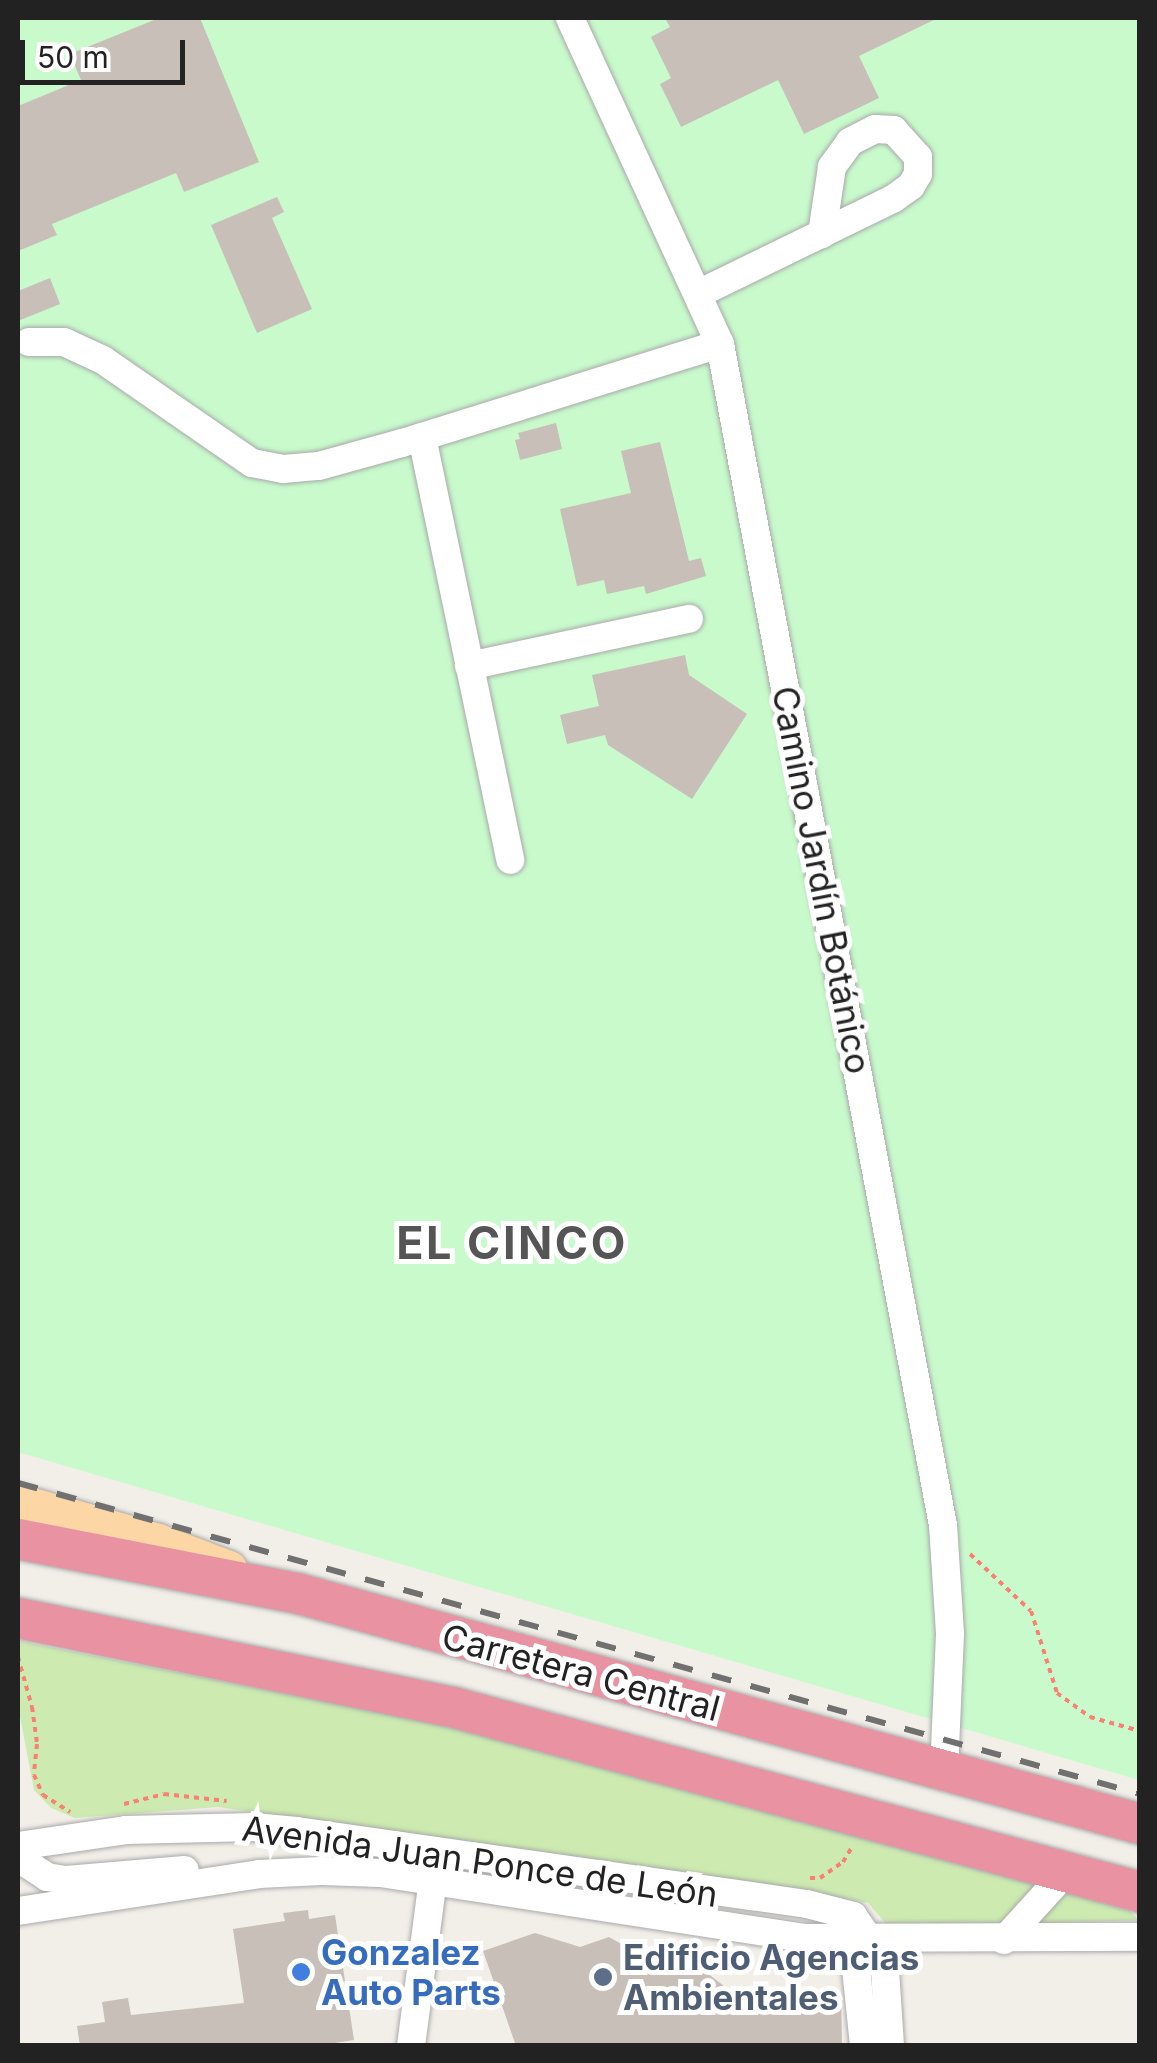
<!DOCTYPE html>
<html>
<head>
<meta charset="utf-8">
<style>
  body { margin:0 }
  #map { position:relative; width:1157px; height:2063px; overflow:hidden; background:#f2efe9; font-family:Inter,sans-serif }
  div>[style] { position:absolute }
  .grass>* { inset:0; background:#cdebb0 }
  .park>* { inset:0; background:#c8facc }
  .building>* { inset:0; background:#c7bfb8 }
  .path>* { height:4px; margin-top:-2px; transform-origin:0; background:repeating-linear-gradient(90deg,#fa8072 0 5px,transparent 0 10px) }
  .roads { filter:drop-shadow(0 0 2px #a9a9a9) drop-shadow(0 0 2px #a9a9a9) }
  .minor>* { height:28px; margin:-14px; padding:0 14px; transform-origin:14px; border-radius:14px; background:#fff }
  .major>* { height:35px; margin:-17.5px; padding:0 17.5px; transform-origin:17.5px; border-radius:17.5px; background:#fcd6a4 }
  .highway>* { height:40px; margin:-20px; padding:0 20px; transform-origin:20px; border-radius:20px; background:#e892a2 }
  .rail>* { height:6px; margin-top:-3px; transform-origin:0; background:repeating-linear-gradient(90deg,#707070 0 20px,transparent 0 40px) }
  .dots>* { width:28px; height:28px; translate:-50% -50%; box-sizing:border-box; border:5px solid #fff; border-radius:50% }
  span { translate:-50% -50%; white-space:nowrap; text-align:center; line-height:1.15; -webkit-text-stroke:10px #fff; paint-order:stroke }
  .street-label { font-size:35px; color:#222 }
  .shop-label { font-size:35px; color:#366cbe; font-weight:700 }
  .left { translate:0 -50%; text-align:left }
  .service-label { font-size:35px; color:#4e5e75; font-weight:700 }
  .district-label { font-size:45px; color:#555; font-weight:700; letter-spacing:2.5px }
  .frame { position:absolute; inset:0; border:20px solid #222; pointer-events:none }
  .scale { position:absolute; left:20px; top:40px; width:165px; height:45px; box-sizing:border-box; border:5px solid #222; border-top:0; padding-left:12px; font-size:30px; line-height:35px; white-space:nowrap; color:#222; -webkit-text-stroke:8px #fff; paint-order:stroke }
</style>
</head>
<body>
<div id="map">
  <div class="grass">
    <i style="clip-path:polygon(18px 1641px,494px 1735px,906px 1846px,1130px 1911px,1139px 1920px,890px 1928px,868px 1903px,817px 1893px,218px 1807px,75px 1818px,51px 1808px,34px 1790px,18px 1706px)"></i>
  </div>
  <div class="park">
    <i style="clip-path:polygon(18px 18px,1139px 18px,1139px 1780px,18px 1452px)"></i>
  </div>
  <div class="building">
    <i style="clip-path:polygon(159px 18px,200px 18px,259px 162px,184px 192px,176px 173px,52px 224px,57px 235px,18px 251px,18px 106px,81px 80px,70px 54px)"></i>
    <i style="clip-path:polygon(665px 18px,938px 18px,859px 56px,879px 98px,804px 134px,778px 80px,681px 127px,660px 84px,671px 78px,651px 37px,670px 27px)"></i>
    <i style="clip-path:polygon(277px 197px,284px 212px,272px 218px,312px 309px,257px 333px,211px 225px)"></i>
    <i style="clip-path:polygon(50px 278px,60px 304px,18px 321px,18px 291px)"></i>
    <i style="clip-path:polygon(556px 423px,562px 449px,520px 460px,515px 440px,520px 439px,518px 433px)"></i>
    <i style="clip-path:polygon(660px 442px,689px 561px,701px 558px,706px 576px,646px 594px,644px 586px,607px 594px,604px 580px,577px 586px,560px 509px,631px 493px,621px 451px)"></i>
    <i style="clip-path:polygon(685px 655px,689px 675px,747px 714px,692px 799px,608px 745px,605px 735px,567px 744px,560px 715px,599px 706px,592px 675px)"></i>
    <i style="clip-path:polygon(308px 1910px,309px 1919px,335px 1915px,354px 2040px,316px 2046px,80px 2046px,77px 2026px,105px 2022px,102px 2002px,128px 1998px,131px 2015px,244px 2003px,233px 1929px,285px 1921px,283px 1913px)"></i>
    <i style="clip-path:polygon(535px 1933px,580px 1947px,609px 1937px,639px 1954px,661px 1944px,677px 1949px,739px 1998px,841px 1993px,842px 2046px,516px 2046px,483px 1951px)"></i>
  </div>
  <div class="path">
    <i style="left:970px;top:1554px;width:83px;rotate:43.1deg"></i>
    <i style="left:1031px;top:1611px;width:86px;rotate:72.4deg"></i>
    <i style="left:1057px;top:1693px;width:41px;rotate:36deg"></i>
    <i style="left:1090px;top:1717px;width:52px;rotate:15.6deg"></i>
    <i style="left:18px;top:1657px;width:52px;rotate:74.4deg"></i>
    <i style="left:32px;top:1707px;width:37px;rotate:82deg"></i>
    <i style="left:37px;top:1744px;width:31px;rotate:96deg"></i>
    <i style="left:34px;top:1775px;width:22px;rotate:66deg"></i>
    <i style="left:43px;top:1795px;width:32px;rotate:32deg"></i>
    <i style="left:124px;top:1804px;width:41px;rotate:-14deg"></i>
    <i style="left:164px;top:1794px;width:63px;rotate:6.3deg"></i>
    <i style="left:810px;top:1878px;width:10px"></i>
    <i style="left:820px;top:1878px;width:28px;rotate:-35deg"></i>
    <i style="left:843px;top:1862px;width:17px;rotate:-59deg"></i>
  </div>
  <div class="roads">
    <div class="minor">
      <i style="left:570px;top:18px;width:359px;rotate:65.3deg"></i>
      <i style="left:720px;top:344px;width:1202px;rotate:79.31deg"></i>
      <i style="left:943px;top:1525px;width:109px;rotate:86.3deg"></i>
      <i style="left:950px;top:1634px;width:139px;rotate:92.5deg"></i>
      <i style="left:700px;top:293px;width:215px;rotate:-26deg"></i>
      <i style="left:893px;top:199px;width:22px;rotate:-36deg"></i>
      <i style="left:911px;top:186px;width:14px;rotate:-60deg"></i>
      <i style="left:918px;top:174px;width:17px;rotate:-90deg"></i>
      <i style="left:918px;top:157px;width:36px;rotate:-132deg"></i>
      <i style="left:894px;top:130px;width:19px;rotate:-177deg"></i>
      <i style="left:875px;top:129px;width:28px;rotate:153deg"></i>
      <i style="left:850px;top:142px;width:31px;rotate:126deg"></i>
      <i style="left:832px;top:167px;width:68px;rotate:98.5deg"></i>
      <i style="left:29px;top:342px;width:35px"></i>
      <i style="left:64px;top:342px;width:43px;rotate:24.8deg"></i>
      <i style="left:103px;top:360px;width:181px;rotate:34.7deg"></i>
      <i style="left:252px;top:463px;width:32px;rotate:11deg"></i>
      <i style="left:283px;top:469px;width:36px;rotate:-5deg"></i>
      <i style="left:319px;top:466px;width:86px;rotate:-15.5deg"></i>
      <i style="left:402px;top:443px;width:333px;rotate:-17.3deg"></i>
      <i style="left:422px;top:437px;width:432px;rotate:78.2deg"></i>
      <i style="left:469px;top:666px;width:225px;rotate:-12.1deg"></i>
      <i style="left:18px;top:1846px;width:109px;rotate:-8.4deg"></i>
      <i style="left:126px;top:1830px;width:128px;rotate:-1.3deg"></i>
      <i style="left:254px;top:1827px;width:43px;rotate:5.3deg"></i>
      <i style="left:297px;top:1831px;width:515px;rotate:8.15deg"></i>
      <i style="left:807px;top:1904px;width:48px;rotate:14.6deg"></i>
      <i style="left:853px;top:1916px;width:29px;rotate:55deg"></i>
      <i style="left:18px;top:1858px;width:35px;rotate:33deg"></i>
      <i style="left:47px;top:1877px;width:19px;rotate:9deg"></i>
      <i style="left:66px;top:1880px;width:119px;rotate:-4.8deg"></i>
      <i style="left:18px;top:1911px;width:244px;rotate:-8.7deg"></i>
      <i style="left:259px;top:1874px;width:62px;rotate:-2.8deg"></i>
      <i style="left:321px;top:1871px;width:59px;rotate:1.9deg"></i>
      <i style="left:380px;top:1873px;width:432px;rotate:8.7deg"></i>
      <i style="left:807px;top:1938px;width:333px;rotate:-0.2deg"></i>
      <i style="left:853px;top:1939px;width:108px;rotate:84.1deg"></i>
      <i style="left:883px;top:1940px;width:106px;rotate:86.2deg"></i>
      <i style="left:1004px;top:1940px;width:91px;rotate:-47.7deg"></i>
      <i style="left:411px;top:2046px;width:184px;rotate:-82.5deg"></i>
    </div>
    <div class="major">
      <i style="left:18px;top:1501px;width:146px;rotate:15.9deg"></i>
      <i style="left:158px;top:1541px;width:76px;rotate:20.8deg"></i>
    </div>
    <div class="highway">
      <i style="left:18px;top:1539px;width:287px;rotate:11deg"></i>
      <i style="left:300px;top:1594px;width:871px;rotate:15.31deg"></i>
      <i style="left:18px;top:1618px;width:447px;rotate:11.6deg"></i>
      <i style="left:456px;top:1708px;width:708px;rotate:15.06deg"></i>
    </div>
  </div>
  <div class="rail">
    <i style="left:18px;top:1483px;width:1164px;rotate:15.49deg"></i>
  </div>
  <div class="dots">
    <i style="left:301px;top:1972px;background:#3f7fe0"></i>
    <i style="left:603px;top:1977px;background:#5c6f8a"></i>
  </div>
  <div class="street-label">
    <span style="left:822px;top:880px;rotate:79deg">Camino Jardín Botánico</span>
    <span style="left:581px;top:1672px;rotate:15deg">Carretera Central</span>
    <span style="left:480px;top:1861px;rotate:8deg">Avenida Juan Ponce de León</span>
  </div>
  <div class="shop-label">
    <span class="left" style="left:321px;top:1972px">Gonzalez<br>Auto Parts</span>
  </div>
  <div class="service-label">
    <span class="left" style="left:623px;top:1977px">Edificio Agencias<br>Ambientales</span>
  </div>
  <div class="district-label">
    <span style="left:512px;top:1243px">EL CINCO</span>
  </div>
  <div class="frame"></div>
  <div class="scale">50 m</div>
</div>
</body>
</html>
